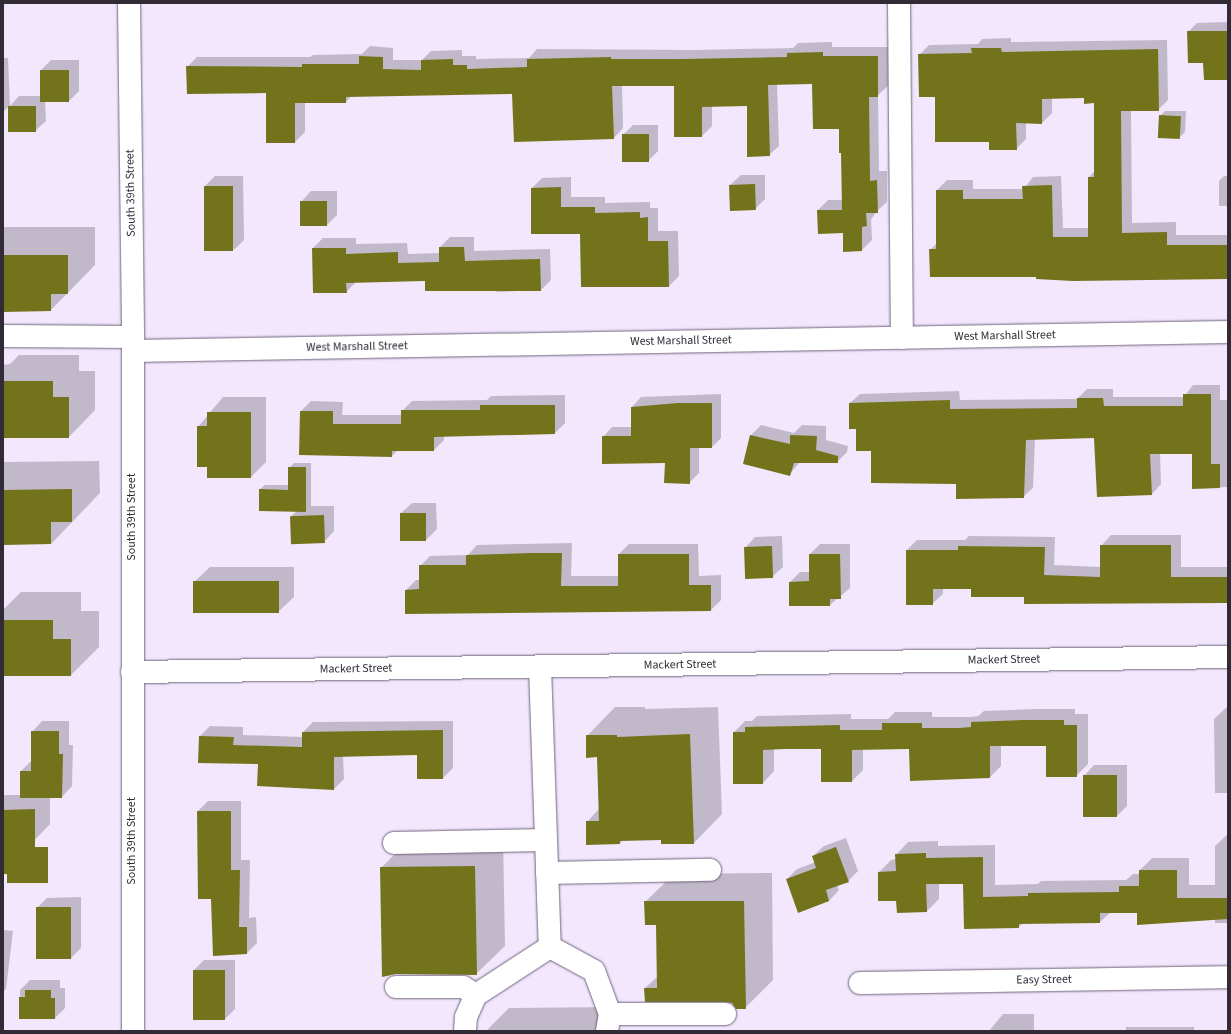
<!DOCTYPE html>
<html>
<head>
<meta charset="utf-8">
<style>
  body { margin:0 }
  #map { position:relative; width:1231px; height:1034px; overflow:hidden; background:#f2e7fd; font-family:"Source Sans 3",sans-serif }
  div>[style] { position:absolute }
  .shadow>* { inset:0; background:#0003; transform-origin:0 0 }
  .building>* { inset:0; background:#73731b; transform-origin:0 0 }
  .roads { filter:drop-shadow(0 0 1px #70647b) drop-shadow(0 0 1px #70647b) }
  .minor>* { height:22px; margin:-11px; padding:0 11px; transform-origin:11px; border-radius:11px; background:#fff }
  span { translate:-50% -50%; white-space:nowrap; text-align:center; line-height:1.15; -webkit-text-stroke:4px #fff; paint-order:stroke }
  .street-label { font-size:12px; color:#312b36 }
  .frame { position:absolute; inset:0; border:4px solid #312b36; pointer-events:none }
</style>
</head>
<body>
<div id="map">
  <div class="shadow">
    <i style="clip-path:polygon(1228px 22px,1228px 78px,1204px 62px,1188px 32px,1197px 23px)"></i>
    <i style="clip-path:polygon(1011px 38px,1011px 42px,1167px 40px,1168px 100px,1158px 110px,1131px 110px,1132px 223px,1176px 222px,1176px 235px,1228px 235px,1226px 278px,1037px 276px,930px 250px,937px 243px,937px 190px,947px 180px,973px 180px,973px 189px,1024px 189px,1033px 177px,1061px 176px,1063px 228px,1089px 228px,1089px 177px,1095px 171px,1095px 102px,1085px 97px,1052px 98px,1052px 113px,1042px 123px,1026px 123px,1026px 139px,1016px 149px,990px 141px,936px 96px,919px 55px,929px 45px,978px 44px,982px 39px)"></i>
    <i style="clip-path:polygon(832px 42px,832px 47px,888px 47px,888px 86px,878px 95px,879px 171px,887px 171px,887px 202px,876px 212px,871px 220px,872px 240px,862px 250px,844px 232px,819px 233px,818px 210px,828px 200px,843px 200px,842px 152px,840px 128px,813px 83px,777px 83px,779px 146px,769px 155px,748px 105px,712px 105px,712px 126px,702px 136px,675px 85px,622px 85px,623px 128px,614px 138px,513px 93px,352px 95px,346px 102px,305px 102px,305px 132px,295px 142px,267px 92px,187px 67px,197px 57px,310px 57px,313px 55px,362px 54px,370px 46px,393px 48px,393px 60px,422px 60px,431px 51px,462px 50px,462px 56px,476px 56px,476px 59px,529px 58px,537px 49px,695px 50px,793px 48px,798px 43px)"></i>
    <i style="clip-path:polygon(3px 58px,8px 58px,10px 106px,19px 96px,41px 96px,41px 70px,51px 60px,79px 60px,79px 91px,69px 101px,45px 101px,46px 121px,35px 131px,9px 106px,3px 112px)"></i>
    <i style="clip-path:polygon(1165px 111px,1186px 111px,1185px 132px,1180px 137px,1160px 116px)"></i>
    <i style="clip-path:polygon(633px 125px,658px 125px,658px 151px,648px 161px,623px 135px)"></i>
    <i style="clip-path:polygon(741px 175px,765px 175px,765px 199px,755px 209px,730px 185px)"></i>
    <i style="clip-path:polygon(215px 176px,243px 176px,244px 240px,234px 250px,205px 186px)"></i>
    <i style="clip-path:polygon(1224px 176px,1228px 176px,1228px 206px,1219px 206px,1219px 181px)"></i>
    <i style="clip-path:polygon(571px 177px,571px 197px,605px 197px,605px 203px,650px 202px,650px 208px,658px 208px,658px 231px,678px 231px,679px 276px,669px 286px,581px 233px,532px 233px,532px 188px,542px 178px)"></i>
    <i style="clip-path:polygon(311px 191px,337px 191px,337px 215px,327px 225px,301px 202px)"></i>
    <i style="clip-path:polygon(3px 227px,95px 227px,95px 265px,51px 310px,3px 311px)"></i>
    <i style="clip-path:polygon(450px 237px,474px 237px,474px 251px,550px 249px,551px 280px,541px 290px,496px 292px,496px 289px,426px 280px,356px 282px,346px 292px,313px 248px,323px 238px,356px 238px,356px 244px,407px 243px,408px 254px,440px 253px,440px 247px)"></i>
    <i style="clip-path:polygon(19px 355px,79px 355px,79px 371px,95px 371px,95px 410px,69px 437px,3px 437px,3px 365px,10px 364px)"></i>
    <i style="clip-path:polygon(1193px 385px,1220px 385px,1220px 400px,1228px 400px,1228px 487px,1193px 488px,1193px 453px,1160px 453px,1161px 484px,1152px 494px,1095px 437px,1035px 439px,1033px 488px,1023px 497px,957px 483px,872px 450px,857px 428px,850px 403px,860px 394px,959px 391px,960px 400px,1077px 399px,1087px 389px,1113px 389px,1113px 397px,1184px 397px)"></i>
    <i style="clip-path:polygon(721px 394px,721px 438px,712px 447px,699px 447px,699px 473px,689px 483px,666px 462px,603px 437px,612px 427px,632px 427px,632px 407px,641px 397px)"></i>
    <i style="clip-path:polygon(565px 395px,565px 423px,555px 433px,444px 436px,444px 440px,434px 450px,398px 450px,392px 456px,301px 411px,311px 401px,343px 402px,342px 415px,402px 415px,402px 411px,412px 401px,487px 400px,491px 396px)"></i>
    <i style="clip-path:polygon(223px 397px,266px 397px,266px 462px,251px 477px,208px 477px,208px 466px,198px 427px)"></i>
    <i style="clip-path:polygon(761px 425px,794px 433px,802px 425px,826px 426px,826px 440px,848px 446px,847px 452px,837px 462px,800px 462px,789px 475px,751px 435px)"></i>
    <i style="clip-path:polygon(99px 461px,100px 493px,51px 544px,3px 544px,3px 462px)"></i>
    <i style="clip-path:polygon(294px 463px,311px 463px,311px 506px,334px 506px,334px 531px,324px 542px,291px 516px,297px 511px,260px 489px,265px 485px,289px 485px,289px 468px)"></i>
    <i style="clip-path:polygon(412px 503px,436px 503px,437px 529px,426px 540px,401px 513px)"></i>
    <i style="clip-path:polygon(1111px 535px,1181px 535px,1181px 567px,1227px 567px,1228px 545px,1228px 602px,1025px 596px,972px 588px,943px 588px,943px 594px,932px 604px,907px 550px,917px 540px,965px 540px,969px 536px,1055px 537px,1054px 565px,1101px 567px,1101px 546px)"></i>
    <i style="clip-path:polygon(782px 536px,783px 567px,772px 577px,745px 548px,755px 537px)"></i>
    <i style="clip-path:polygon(572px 543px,571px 576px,619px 576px,619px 554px,629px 544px,698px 544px,699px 576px,721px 575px,721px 600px,711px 610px,406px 590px,416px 580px,420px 580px,420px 566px,430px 556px,468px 555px,477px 545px)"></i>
    <i style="clip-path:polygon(820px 544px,850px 544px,850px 588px,830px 605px,790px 582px,800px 572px,810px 572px,810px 554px)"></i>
    <i style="clip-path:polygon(210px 567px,294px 567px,294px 597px,278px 612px,194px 582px)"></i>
    <i style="clip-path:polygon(21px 592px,81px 592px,81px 611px,99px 611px,99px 647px,71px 675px,3px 675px,3px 610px)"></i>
    <i style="clip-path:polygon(1228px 706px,1228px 793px,1215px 793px,1214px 719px)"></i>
    <i style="clip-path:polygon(615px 707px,645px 707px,645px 709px,718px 707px,722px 814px,694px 843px,662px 839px,624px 840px,620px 843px,587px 822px,599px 809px,598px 756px,587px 736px)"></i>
    <i style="clip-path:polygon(1036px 709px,1075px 709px,1075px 714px,1088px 714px,1088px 764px,1076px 776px,1047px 745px,1001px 745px,1001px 766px,990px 777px,910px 748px,863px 749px,863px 770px,852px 781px,822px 748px,774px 749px,774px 771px,763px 783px,734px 783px,734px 732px,745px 721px,752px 721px,757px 716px,851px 714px,851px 719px,888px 719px,895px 712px,932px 712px,932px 717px,971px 717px,978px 716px,984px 711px)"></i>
    <i style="clip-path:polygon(42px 721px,69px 721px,69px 745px,73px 745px,72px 786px,62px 797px,50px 797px,50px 824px,3px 873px,3px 795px,21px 795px,21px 771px,31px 761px,32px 732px)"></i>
    <i style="clip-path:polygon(453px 721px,453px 768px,443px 778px,418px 754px,343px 756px,344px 779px,334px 789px,259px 763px,199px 762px,200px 736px,210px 726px,243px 727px,243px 735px,303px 737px,303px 732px,313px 722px)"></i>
    <i style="clip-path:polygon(1094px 765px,1127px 765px,1127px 806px,1117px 816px,1084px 776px)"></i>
    <i style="clip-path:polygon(208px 801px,241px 801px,241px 860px,250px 860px,249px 918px,256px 917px,257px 943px,247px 953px,214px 955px,212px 898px,198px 811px)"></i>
    <i style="clip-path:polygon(1228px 834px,1228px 923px,1215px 923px,1215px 919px,1138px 924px,1138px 912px,1111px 912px,1100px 922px,1023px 923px,1019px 927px,964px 883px,939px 883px,939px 899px,927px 911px,897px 900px,879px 872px,891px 860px,896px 859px,896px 855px,908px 842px,938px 841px,938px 846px,995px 845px,995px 885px,1038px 884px,1041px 881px,1126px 880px,1133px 874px,1140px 874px,1140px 870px,1152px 858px,1189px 858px,1189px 885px,1215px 885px,1215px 846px)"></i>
    <i style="clip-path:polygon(846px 838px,858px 871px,848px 881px,837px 885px,839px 890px,829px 901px,798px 912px,787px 879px,797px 869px,816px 862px,813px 856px,824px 846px)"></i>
    <i style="clip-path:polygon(410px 839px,503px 839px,505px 946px,476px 974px,396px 974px,381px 868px)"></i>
    <i style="clip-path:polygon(772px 873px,773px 980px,745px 1008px,732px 1003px,645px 988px,658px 976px,657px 924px,645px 902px,674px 874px)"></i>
    <i style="clip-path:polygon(81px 897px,81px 948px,71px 958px,37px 908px,47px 898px)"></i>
    <i style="clip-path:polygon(3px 930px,13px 931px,6px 989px,3px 992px)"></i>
    <i style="clip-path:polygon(204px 960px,235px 960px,235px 1009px,224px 1020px,194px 970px)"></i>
    <i style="clip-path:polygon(30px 980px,60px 980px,60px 988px,65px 988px,65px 1008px,55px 1018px,20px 1018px,20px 990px)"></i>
    <i style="clip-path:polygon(618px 1007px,618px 1031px,486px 1031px,509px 1008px)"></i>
    <i style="clip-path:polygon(1003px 1014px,1034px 1014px,1034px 1031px,989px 1031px)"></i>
    <i style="left:1126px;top:1027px;width:68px;height:6px"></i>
  </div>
  <div class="building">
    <i style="clip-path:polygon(1187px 31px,1228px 31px,1228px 80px,1204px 80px,1203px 63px,1188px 63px)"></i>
    <i style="clip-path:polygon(971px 48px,1001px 48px,1002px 52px,1158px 49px,1159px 111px,1121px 111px,1122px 233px,1167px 232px,1167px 245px,1227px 245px,1227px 279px,1073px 281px,1036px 279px,1036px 277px,930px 277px,929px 249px,936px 249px,936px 190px,963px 190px,963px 199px,1023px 199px,1022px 186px,1052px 185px,1053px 237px,1088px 237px,1088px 177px,1094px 177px,1094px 103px,1084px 104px,1084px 98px,1042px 99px,1042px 124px,1016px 123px,1017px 150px,989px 150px,989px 142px,935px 142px,935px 97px,919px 97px,918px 54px,972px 53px)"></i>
    <i style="clip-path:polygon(823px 52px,823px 56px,878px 56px,878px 97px,869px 97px,870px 181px,877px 180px,878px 213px,866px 213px,867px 226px,862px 227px,862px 251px,843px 252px,843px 233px,818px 234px,817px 210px,842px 210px,841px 153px,839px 153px,839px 129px,813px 129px,812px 84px,768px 85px,770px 156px,747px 157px,747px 106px,702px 107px,702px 137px,674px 137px,674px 86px,612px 86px,614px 139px,514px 142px,512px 94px,346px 97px,346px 103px,295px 103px,295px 143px,266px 143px,266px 93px,187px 94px,186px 66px,302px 67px,302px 64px,359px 64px,359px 56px,383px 57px,383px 69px,421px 70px,421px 60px,453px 59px,453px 65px,467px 65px,467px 69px,527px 67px,527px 59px,611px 57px,611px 59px,684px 59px,787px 57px,787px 53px)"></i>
    <i style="left:40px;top:70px;width:29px;height:32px"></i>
    <i style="left:8px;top:106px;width:28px;height:26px"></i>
    <i style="left:1159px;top:115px;width:22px;height:23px;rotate:3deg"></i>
    <i style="left:622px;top:134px;width:27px;height:28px"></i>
    <i style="left:755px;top:184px;width:26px;height:26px;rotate:88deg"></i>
    <i style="left:204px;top:186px;width:29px;height:65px"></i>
    <i style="clip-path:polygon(561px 187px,561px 207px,595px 207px,595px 213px,640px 212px,640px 218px,648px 217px,648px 241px,668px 241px,669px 287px,581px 287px,580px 234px,531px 234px,531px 188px)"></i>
    <i style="left:300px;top:201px;width:27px;height:25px"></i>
    <i style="clip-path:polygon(439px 247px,464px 247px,465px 261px,540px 259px,541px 291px,425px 291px,425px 281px,346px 283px,347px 293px,313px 293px,312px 248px,346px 248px,346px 254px,398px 252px,398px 263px,439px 262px)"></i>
    <i style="clip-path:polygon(3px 255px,68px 255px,68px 294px,51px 294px,51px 311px,3px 312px)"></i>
    <i style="clip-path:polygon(3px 381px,53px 381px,53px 397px,69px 397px,69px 438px,3px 438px)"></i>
    <i style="clip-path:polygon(1183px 394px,1211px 394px,1211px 464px,1220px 464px,1220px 488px,1192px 489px,1192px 454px,1150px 454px,1152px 495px,1097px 497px,1094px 438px,1026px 440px,1024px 498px,956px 499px,956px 484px,871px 483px,871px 451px,856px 451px,856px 429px,849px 429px,849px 403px,950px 400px,950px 409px,1077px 408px,1077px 398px,1103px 398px,1104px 406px,1183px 406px)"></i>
    <i style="clip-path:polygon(678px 403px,712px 403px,712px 448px,690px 448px,690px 484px,664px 483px,665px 463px,602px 464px,602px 436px,631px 436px,631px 407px)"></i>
    <i style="clip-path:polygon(480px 405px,555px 405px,555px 434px,434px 437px,434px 451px,392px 451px,392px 457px,299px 455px,300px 411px,333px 411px,333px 424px,401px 424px,401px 410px,480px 410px)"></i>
    <i style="clip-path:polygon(207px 412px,251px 412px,251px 478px,207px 478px,207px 467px,197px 467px,197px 426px,207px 426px)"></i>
    <i style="clip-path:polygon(750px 435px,790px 444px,790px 435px,817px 436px,816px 450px,838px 456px,838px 463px,794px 463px,790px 476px,743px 464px)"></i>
    <i style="clip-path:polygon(288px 467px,306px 467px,306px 512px,259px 511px,259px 489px,288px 490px)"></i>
    <i style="clip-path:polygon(72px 489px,72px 522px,51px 522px,51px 544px,3px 545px,3px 490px)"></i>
    <i style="left:400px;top:513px;width:26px;height:28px"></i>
    <i style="left:324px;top:515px;width:28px;height:34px;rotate:88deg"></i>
    <i style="clip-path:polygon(1100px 545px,1171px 545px,1171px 577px,1228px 577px,1228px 603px,1024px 604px,1024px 597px,971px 597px,971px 589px,933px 589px,933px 605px,906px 605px,906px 550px,958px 550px,958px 546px,1045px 547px,1044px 575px,1100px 577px)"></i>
    <i style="left:772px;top:546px;width:32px;height:28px;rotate:88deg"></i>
    <i style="clip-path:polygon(531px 553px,562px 553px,561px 586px,618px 586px,618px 554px,689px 554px,689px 585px,711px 585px,711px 611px,405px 614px,405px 590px,419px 589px,419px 565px,466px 565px,466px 555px)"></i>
    <i style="clip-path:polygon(809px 554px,840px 554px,841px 599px,830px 599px,830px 606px,789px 606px,789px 582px,809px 581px)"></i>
    <i style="left:279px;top:581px;width:32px;height:86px;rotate:90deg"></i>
    <i style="clip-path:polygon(3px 620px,53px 620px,53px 639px,71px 639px,71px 676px,3px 676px)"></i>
    <i style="clip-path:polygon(1024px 720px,1064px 720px,1064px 725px,1077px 725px,1077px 777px,1046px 777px,1046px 746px,990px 746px,990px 778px,910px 781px,909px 749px,852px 750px,852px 782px,821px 782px,821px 749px,785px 749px,763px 750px,763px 784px,733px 784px,733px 732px,745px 732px,745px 727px,840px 725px,840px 730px,882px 730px,882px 723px,922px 723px,922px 728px,959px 728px,971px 727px,971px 722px)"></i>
    <i style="clip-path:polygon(443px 730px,443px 779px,417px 779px,417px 755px,334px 757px,334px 790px,257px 786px,258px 764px,198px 763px,199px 736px,234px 737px,233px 745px,302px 747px,302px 732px)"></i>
    <i style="clip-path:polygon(31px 731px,59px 731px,59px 754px,63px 754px,62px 798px,20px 798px,20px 771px,31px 771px)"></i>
    <i style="clip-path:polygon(690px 734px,694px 844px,661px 844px,661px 840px,620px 841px,620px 844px,586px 845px,586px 821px,599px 821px,597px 757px,586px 758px,586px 735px,617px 735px,617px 737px)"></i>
    <i style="left:1083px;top:775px;width:34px;height:42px"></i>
    <i style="clip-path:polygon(35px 809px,35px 847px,48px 847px,48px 883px,7px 883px,7px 874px,3px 874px,3px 810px)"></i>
    <i style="clip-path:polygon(197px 811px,231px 811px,231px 870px,240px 870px,239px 927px,247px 927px,247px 954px,213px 956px,211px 899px,198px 899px)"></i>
    <i style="clip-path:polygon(836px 847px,849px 882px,826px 890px,829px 901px,798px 913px,786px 879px,816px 868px,812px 856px)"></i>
    <i style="clip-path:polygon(926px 853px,926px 858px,983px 857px,983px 897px,1028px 896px,1028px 893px,1119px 892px,1119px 886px,1139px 886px,1139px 870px,1177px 870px,1177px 898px,1228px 898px,1228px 919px,1137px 925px,1137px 913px,1100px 913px,1100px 923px,1019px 924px,1019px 928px,964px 929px,963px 884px,926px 884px,927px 912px,897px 913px,896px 901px,878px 901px,878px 872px,896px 871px,895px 854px)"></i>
    <i style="clip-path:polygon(475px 866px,477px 975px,396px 974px,382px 977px,380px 867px)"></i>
    <i style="clip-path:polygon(644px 901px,744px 901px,746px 1009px,736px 1009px,732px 1003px,725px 1002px,645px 1002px,644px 988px,657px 988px,656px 925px,645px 925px)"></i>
    <i style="left:36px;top:907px;width:35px;height:52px"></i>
    <i style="left:193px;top:970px;width:32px;height:50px"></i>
    <i style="clip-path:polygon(25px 990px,51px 990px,51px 998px,55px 998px,55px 1019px,19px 1019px,19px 997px,25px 997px)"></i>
  </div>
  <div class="roads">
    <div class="minor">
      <i style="left:129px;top:3px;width:348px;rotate:89.3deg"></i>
      <i style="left:133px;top:351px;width:680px;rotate:90deg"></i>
      <i style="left:899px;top:3px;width:335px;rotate:89.5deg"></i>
      <i style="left:3px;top:336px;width:130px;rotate:0.4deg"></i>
      <i style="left:133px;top:351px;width:1095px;rotate:-0.99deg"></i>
      <i style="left:540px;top:667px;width:280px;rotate:88deg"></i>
      <i style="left:550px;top:947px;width:50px;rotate:28.6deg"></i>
      <i style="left:594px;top:971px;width:46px;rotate:69.6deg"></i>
      <i style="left:610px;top:1014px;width:17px;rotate:100deg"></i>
      <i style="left:132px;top:672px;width:1096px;rotate:-0.78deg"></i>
      <i style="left:394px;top:843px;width:152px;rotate:-1.1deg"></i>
      <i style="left:547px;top:873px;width:163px;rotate:-1.1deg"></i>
      <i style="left:860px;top:983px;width:368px;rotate:-0.9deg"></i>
      <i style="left:396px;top:987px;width:67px"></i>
      <i style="left:463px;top:987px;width:15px;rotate:32deg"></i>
      <i style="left:610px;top:1014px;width:115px"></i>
      <i style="left:465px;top:1031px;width:14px;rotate:-86deg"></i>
      <i style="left:466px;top:1017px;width:24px;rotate:-66deg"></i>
      <i style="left:476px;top:995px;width:88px;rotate:-33deg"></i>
    </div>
  </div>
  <div class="street-label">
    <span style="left:131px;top:193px;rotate:-91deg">South 39th Street</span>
    <span style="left:1005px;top:336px;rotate:-1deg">West Marshall Street</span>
    <span style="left:681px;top:341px;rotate:-1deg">West Marshall Street</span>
    <span style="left:357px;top:347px;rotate:-1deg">West Marshall Street</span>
    <span style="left:132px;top:517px;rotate:-90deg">South 39th Street</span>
    <span style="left:1004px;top:660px;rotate:-1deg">Mackert Street</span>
    <span style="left:680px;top:665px;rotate:-1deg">Mackert Street</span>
    <span style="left:356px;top:669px;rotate:-1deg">Mackert Street</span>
    <span style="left:132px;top:841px;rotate:-90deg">South 39th Street</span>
    <span style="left:1044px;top:980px;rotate:-1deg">Easy Street</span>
  </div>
  <div class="frame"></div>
</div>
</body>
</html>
